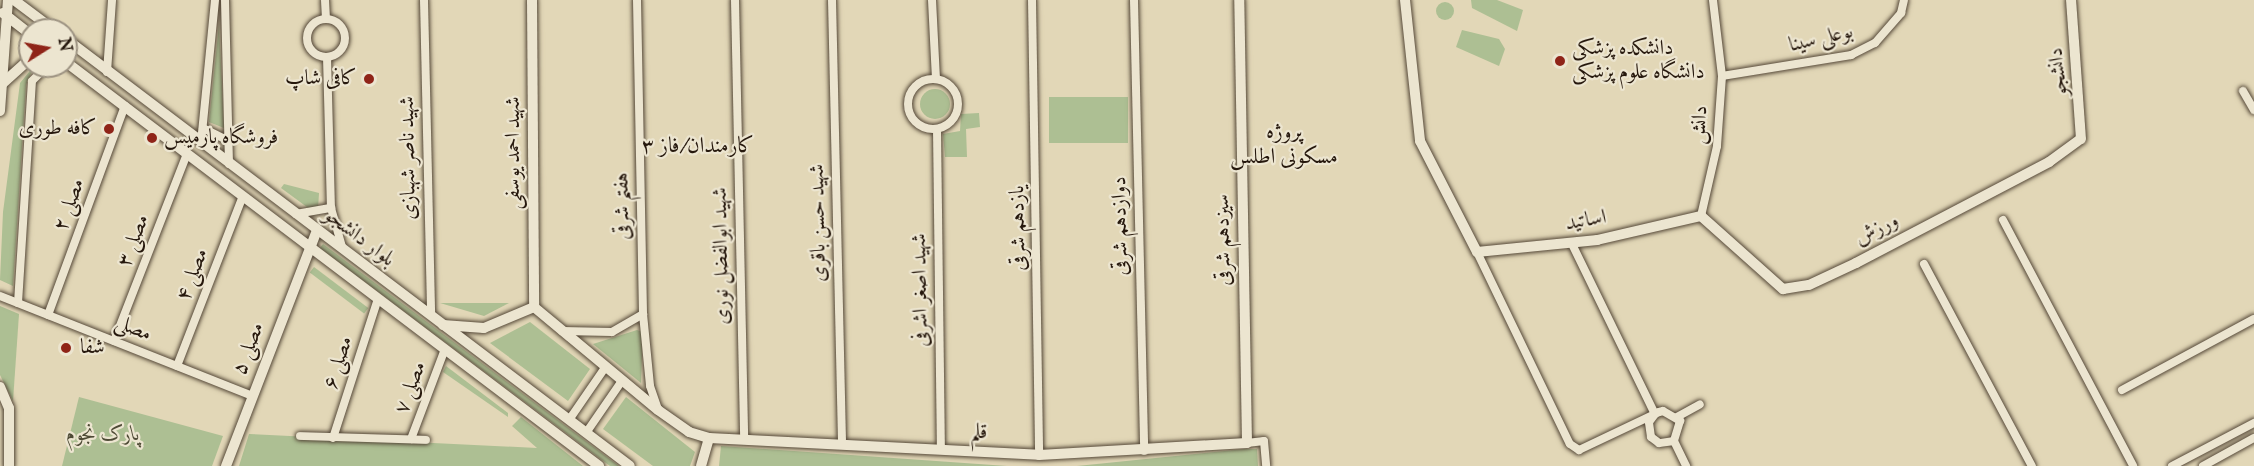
<!DOCTYPE html>
<html>
<head>
<meta charset="utf-8">
<style>
  body { margin:0 }
  #map { position:relative; width:2254px; height:466px; overflow:hidden; background:#e2d7b7; font-family:"IM FELL English",Amiri,serif }
  div>[style] { position:absolute }
  .green>* { inset:0; background:#adbf93; transform-origin:0 0 }
  .round { border-radius:50% }
  .roads { filter:drop-shadow(0 0 2px #554838) drop-shadow(0 0 2px #554838) }
  .street>* { height:8px; margin:-4px; padding:0 4px; transform-origin:4px; border-radius:4px; background:#ece5d0 }
  .street>.ring { margin:-4px; padding:0; box-sizing:content-box; background:none; border:8px solid #ece5d0; border-radius:50% }
  .secondary>* { height:10px; margin:-5px; padding:0 5px; transform-origin:5px; border-radius:5px; background:#ece5d0 }
  .dots>* { width:16px; height:16px; translate:-50% -50%; box-sizing:border-box; border:3px solid #ece5d0; border-radius:50% }
  span { translate:-50% -50%; white-space:nowrap; text-align:center; line-height:1.15; -webkit-text-stroke:4.5px #ece5d0; paint-order:stroke }
  .street-label { font-size:21px; color:#26180d }
  .poi-label { font-size:21px; color:#26180d }
  .left { translate:0 -50%; text-align:left }
  .right { translate:-100% -50%; text-align:right }
  .park-label { font-size:21px; color:#4e4a35; font-style:italic }
  .neighbourhood-label { font-size:22px; color:#26180d }
  .north { position:absolute; left:18px; top:18px; width:60px; height:60px; box-sizing:border-box; background:#ece5d0; border:2px solid #9d9382; border-radius:50%; rotate:79deg; font-size:16px; font-weight:700; line-height:24px; text-align:center; color:#26180d }
  .north::after { content:''; display:block; margin:auto; width:21px; height:27px; background:#8f2418; clip-path:polygon(50% 0,100% 100%,50% 72%,0 100%) }
</style>
</head>
<body>
<div id="map">
  <div class="green">
    <i style="clip-path:polygon(1471px 0,1497px 0,1523px 10px,1517px 31px,1472px 8px)"></i>
    <i class="round" style="left:1436px;top:2px;width:18px;height:18px"></i>
    <i style="clip-path:polygon(219px 24px,224px 128px,209px 122px)"></i>
    <i style="clip-path:polygon(1462px 30px,1499px 39px,1505px 49px,1499px 66px,1456px 47px)"></i>
    <i style="clip-path:polygon(34px 66px,26px 85px,13px 286px,0 280px,3px 212px,20px 83px)"></i>
    <i class="round" style="left:920px;top:89px;width:30px;height:30px"></i>
    <i style="left:1128px;top:97px;width:46px;height:79px;rotate:90deg"></i>
    <i style="clip-path:polygon(979px 113px,980px 127px,966px 129px,967px 157px,945px 157px,943px 134px,960px 131px,961px 114px)"></i>
    <i style="clip-path:polygon(284px 184px,319px 193px,318px 209px,311px 210px,281px 188px)"></i>
    <i style="clip-path:polygon(323px 244px,619px 466px,610px 466px,433px 333px,320px 248px)"></i>
    <i style="left:314px;top:267px;width:68px;height:7px;rotate:37deg"></i>
    <i style="clip-path:polygon(440px 303px,509px 303px,484px 316px)"></i>
    <i style="clip-path:polygon(0 306px,19px 314px,13px 401px,0 375px)"></i>
    <i style="clip-path:polygon(530px 322px,590px 369px,568px 401px,490px 343px)"></i>
    <i style="clip-path:polygon(637px 330px,643px 332px,641px 383px,593px 344px)"></i>
    <i style="clip-path:polygon(446px 366px,508px 413px,508px 417px,443px 372px)"></i>
    <i style="clip-path:polygon(79px 397px,223px 436px,212px 466px,62px 466px)"></i>
    <i style="clip-path:polygon(626px 397px,695px 452px,690px 466px,653px 466px,603px 429px)"></i>
    <i style="clip-path:polygon(521px 417px,583px 466px,239px 466px,249px 434px,537px 448px,512px 426px)"></i>
    <i style="clip-path:polygon(721px 446px,1007px 466px,719px 466px)"></i>
    <i style="clip-path:polygon(1257px 449px,1258px 466px,1077px 466px,1244px 449px)"></i>
  </div>
  <div class="roads">
    <div class="street">
      <i style="left:225px;top:0;width:164px;rotate:88.6deg"></i>
      <i style="left:325px;top:0;width:19px;rotate:87deg"></i>
      <i style="left:424px;top:0;width:315px;rotate:88.7deg"></i>
      <i style="left:637px;top:0;width:314px;rotate:88.9deg"></i>
      <i style="left:643px;top:314px;width:72px;rotate:84.4deg"></i>
      <i style="left:650px;top:386px;width:24px;rotate:71deg"></i>
      <i style="left:735px;top:0;width:440px;rotate:88.8deg"></i>
      <i style="left:832px;top:0;width:445px;rotate:88.7deg"></i>
      <i style="left:932px;top:0;width:79px;rotate:87.1deg"></i>
      <i style="left:1032px;top:0;width:455px;rotate:89.1deg"></i>
      <i style="left:1134px;top:0;width:451px;rotate:88.7deg"></i>
      <i class="ring" style="left:307px;top:19px;width:30px;height:30px"></i>
      <i style="left:327px;top:57px;width:151px;rotate:88.5deg"></i>
      <i style="left:331px;top:208px;width:41px;rotate:74.2deg"></i>
      <i style="left:107px;top:72px;width:72px;rotate:-86deg"></i>
      <i style="left:1722px;top:76px;width:131px;rotate:-9.2deg"></i>
      <i style="left:1851px;top:55px;width:27px;rotate:-27deg"></i>
      <i style="left:1875px;top:43px;width:40px;rotate:-49deg"></i>
      <i style="left:1901px;top:13px;width:13px;rotate:-77deg"></i>
      <i class="ring" style="left:908px;top:79px;width:42px;height:42px"></i>
      <i style="left:2243px;top:91px;width:22px;rotate:60deg"></i>
      <i style="left:203px;top:128px;width:29px;rotate:27deg"></i>
      <i style="left:937px;top:129px;width:321px;rotate:89.3deg"></i>
      <i style="left:201px;top:143px;width:144px;rotate:-84.4deg"></i>
      <i style="left:296px;top:214px;width:36px;rotate:-10deg"></i>
      <i style="left:1701px;top:216px;width:72px;rotate:-77.1deg"></i>
      <i style="left:1717px;top:146px;width:70px;rotate:-85.9deg"></i>
      <i style="left:1722px;top:76px;width:77px;rotate:-96.8deg"></i>
      <i style="left:2003px;top:220px;width:278px;rotate:62.1deg"></i>
      <i style="left:1572px;top:244px;width:189px;rotate:64deg"></i>
      <i style="left:1477px;top:252px;width:213px;rotate:64.2deg"></i>
      <i style="left:1570px;top:444px;width:11px;rotate:34deg"></i>
      <i style="left:1579px;top:450px;width:89px;rotate:-25.4deg"></i>
      <i style="left:1659px;top:412px;width:4px;rotate:-14deg"></i>
      <i style="left:1663px;top:411px;width:20px;rotate:30deg"></i>
      <i style="left:1680px;top:421px;width:21px;rotate:107deg"></i>
      <i style="left:1674px;top:441px;width:15px;rotate:172deg"></i>
      <i style="left:1659px;top:443px;width:10px;rotate:-143deg"></i>
      <i style="left:1651px;top:437px;width:15px;rotate:-98deg"></i>
      <i style="left:1649px;top:422px;width:10px;rotate:-53deg"></i>
      <i style="left:1924px;top:264px;width:229px;rotate:61.9deg"></i>
      <i style="left:0;top:296px;width:271px;rotate:21.6deg"></i>
      <i style="left:18px;top:303px;width:222px;rotate:-86.4deg"></i>
      <i style="left:32px;top:81px;width:21px;rotate:-45deg"></i>
      <i style="left:48px;top:315px;width:223px;rotate:-69.8deg"></i>
      <i style="left:562px;top:331px;width:50px;rotate:1.1deg"></i>
      <i style="left:612px;top:332px;width:36px;rotate:-30deg"></i>
      <i style="left:114px;top:341px;width:201px;rotate:-68.7deg"></i>
      <i style="left:177px;top:366px;width:182px;rotate:-68.8deg"></i>
      <i style="left:2122px;top:390px;width:150px;rotate:-28.3deg"></i>
      <i style="left:1677px;top:417px;width:26px;rotate:-29deg"></i>
      <i style="left:569px;top:420px;width:62px;rotate:-55.5deg"></i>
      <i style="left:586px;top:433px;width:62px;rotate:-55.5deg"></i>
      <i style="left:300px;top:436px;width:126px;rotate:1.8deg"></i>
      <i style="left:333px;top:438px;width:146px;rotate:-72.1deg"></i>
      <i style="left:411px;top:439px;width:96px;rotate:-69.3deg"></i>
      <i style="left:1674px;top:441px;width:28px;rotate:64deg"></i>
      <i style="left:1247px;top:443px;width:17px;rotate:-7deg"></i>
      <i style="left:1264px;top:441px;width:25px;rotate:85deg"></i>
      <i style="left:2172px;top:466px;width:93px;rotate:-27.7deg"></i>
      <i style="left:2203px;top:466px;width:58px;rotate:-28.8deg"></i>
    </div>
    <div class="secondary">
      <i style="left:14px;top:0;width:50px;rotate:36.9deg"></i>
      <i style="left:532px;top:0;width:307px;rotate:89.6deg"></i>
      <i style="left:1405px;top:0;width:142px;rotate:83.9deg"></i>
      <i style="left:1420px;top:141px;width:125px;rotate:62.8deg"></i>
      <i style="left:1477px;top:252px;width:121px;rotate:-5.7deg"></i>
      <i style="left:1597px;top:240px;width:107px;rotate:-13deg"></i>
      <i style="left:1701px;top:216px;width:110px;rotate:41.7deg"></i>
      <i style="left:1783px;top:289px;width:26px;rotate:-9deg"></i>
      <i style="left:1809px;top:285px;width:52px;rotate:-25.1deg"></i>
      <i style="left:1856px;top:263px;width:218px;rotate:-27.6deg"></i>
      <i style="left:2049px;top:162px;width:39px;rotate:-36deg"></i>
      <i style="left:2081px;top:139px;width:139px;rotate:-94.1deg"></i>
      <i style="left:3px;top:13px;width:34px;rotate:38deg"></i>
      <i style="left:66px;top:39px;width:707px;rotate:37.13deg"></i>
      <i style="left:66px;top:62px;width:669px;rotate:37.16deg"></i>
      <i style="left:2px;top:84px;width:38px;rotate:-42deg"></i>
      <i style="left:0;top:111px;width:111px;rotate:-85.9deg"></i>
      <i style="left:534px;top:307px;width:161px;rotate:39.7deg"></i>
      <i style="left:658px;top:410px;width:38px;rotate:35deg"></i>
      <i style="left:689px;top:432px;width:21px;rotate:17deg"></i>
      <i style="left:709px;top:438px;width:330px;rotate:2.9deg"></i>
      <i style="left:1039px;top:455px;width:208px;rotate:-3.3deg"></i>
      <i style="left:1247px;top:443px;width:443px;rotate:-91deg"></i>
      <i style="left:443px;top:325px;width:41px;rotate:4.2deg"></i>
      <i style="left:484px;top:328px;width:54px;rotate:-22.8deg"></i>
      <i style="left:0;top:387px;width:23px;rotate:67deg"></i>
      <i style="left:9px;top:408px;width:58px;rotate:90deg"></i>
      <i style="left:226px;top:466px;width:253px;rotate:-68.9deg"></i>
      <i style="left:701px;top:466px;width:29px;rotate:-74deg"></i>
    </div>
  </div>
  <div class="dots">
    <i style="left:1560px;top:61px;background:#8f2418"></i>
    <i style="left:369px;top:79px;background:#8f2418"></i>
    <i style="left:109px;top:129px;background:#8f2418"></i>
    <i style="left:152px;top:138px;background:#8f2418"></i>
    <i style="left:66px;top:348px;background:#8f2418"></i>
  </div>
  <div class="street-label">
    <span style="left:1821px;top:39px;rotate:-13deg">بوعلی سینا</span>
    <span style="left:2059px;top:72px;rotate:-96deg">دانشجو</span>
    <span style="left:1700px;top:125px;rotate:-85deg">دانش</span>
    <span style="left:514px;top:153px;rotate:-90deg">شهید احمد یوسفی</span>
    <span style="left:409px;top:158px;rotate:-91deg">شهید ناصر شهبازی</span>
    <span style="left:70px;top:205px;rotate:-70deg">مصلی ۲</span>
    <span style="left:623px;top:206px;rotate:-91deg">هفتم شرقی</span>
    <span style="left:1586px;top:221px;rotate:-10deg">اساتید</span>
    <span style="left:819px;top:223px;rotate:-91deg">شهید حسن باقری</span>
    <span style="left:1121px;top:226px;rotate:-91deg">دوازدهم شرقی</span>
    <span style="left:1019px;top:228px;rotate:-91deg">یازدهم شرقی</span>
    <span style="left:1877px;top:230px;rotate:-27deg">ورزش</span>
    <span style="left:359px;top:238px;rotate:37deg">بلوار دانشجو</span>
    <span style="left:1224px;top:240px;rotate:-91deg">سیزدهم شرقی</span>
    <span style="left:134px;top:241px;rotate:-69deg">مصلی ۳</span>
    <span style="left:722px;top:256px;rotate:-91deg">شهید ابوالفضل نوری</span>
    <span style="left:193px;top:275px;rotate:-69deg">مصلی ۴</span>
    <span style="left:921px;top:290px;rotate:-91deg">شهید اصغر اشرفی</span>
    <span style="left:133px;top:329px;rotate:22deg">مصلی</span>
    <span style="left:249px;top:349px;rotate:-69deg">مصلی ۵</span>
    <span style="left:339px;top:363px;rotate:-72deg">مصلی ۶</span>
    <span style="left:411px;top:388px;rotate:-69deg">مصلی ۷</span>
    <span style="left:979px;top:433px;rotate:3deg">قلم</span>
  </div>
  <div class="poi-label">
    <span class="left" style="left:1572px;top:61px">دانشکده پزشکی<br>دانشگاه علوم پزشکی</span>
    <span class="right" style="left:357px;top:79px">کافی شاپ</span>
    <span class="right" style="left:97px;top:129px">کافه طوری</span>
    <span class="left" style="left:164px;top:138px">فروشگاه پارمیس</span>
    <span class="left" style="left:80px;top:348px">شفا</span>
  </div>
  <div class="park-label">
    <span style="left:103px;top:435px">پارک نجوم</span>
  </div>
  <div class="neighbourhood-label">
    <span style="left:1284px;top:145px">پروژه<br>مسکونی اطلس</span>
    <span style="left:698px;top:147px">کارمندان/فاز ۳</span>
  </div>
  <div class="north">N</div>
</div>
</body>
</html>
